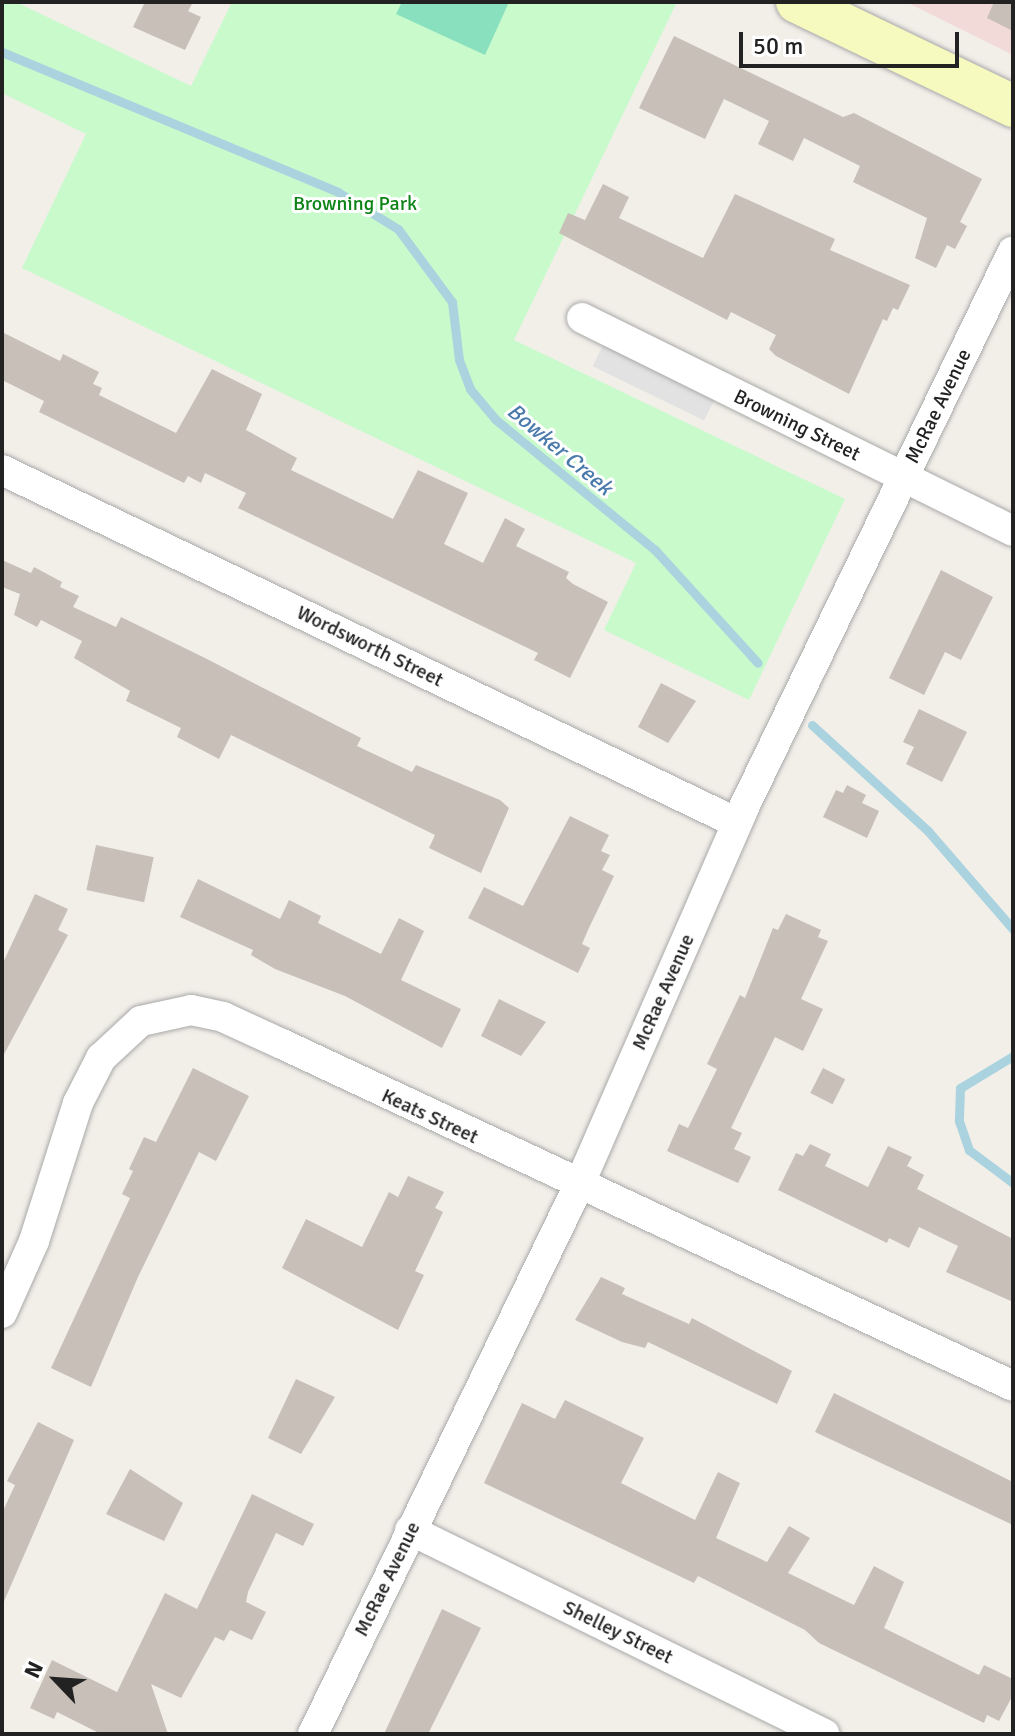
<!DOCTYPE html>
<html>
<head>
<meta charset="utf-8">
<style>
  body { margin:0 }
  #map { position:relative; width:1015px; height:1736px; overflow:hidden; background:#f2efe9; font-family:Signika,sans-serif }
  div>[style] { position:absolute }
  .commercial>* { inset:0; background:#f2dad9 }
  .park>* { inset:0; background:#c8facc }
  .pitch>* { inset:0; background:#88e0be }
  .parking>* { inset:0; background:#e2e2e2; transform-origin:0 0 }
  .stream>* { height:9px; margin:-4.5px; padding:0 4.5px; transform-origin:4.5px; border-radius:4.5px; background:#aad3df }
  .building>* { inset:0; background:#c7bfb8; transform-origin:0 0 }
  .roads { filter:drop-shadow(0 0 2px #a9a9a9) drop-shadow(0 0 2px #a9a9a9) }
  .minor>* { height:30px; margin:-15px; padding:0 15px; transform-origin:15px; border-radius:15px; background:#fff }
  .secondary>* { height:42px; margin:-21px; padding:0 21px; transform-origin:21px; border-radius:21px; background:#f7fabf }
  span { translate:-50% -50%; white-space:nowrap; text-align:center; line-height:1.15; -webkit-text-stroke:6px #fff; paint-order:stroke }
  .park-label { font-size:20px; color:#0c8416 }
  .street-label { font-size:20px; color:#222 }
  .water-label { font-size:22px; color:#4a7aab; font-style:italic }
  .frame { position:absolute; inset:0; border:4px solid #222; pointer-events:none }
  .north { position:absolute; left:16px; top:1640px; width:80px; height:80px; -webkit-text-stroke:6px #fff; paint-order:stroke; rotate:295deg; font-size:22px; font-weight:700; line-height:32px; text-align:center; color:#222 }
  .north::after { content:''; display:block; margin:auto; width:28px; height:36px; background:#222; clip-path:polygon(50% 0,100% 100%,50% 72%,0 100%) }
  .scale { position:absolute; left:739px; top:32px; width:220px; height:36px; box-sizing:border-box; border:4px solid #222; border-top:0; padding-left:10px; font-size:24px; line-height:28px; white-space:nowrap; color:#222; -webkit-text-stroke:6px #fff; paint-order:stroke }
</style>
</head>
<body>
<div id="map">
  <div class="commercial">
    <i style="clip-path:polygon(906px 2px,1013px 2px,1013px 55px)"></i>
  </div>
  <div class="park">
    <i style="clip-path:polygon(2px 2px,16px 2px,191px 86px,232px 2px,677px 2px,514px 340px,845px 499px,749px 700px,604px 630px,636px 563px,22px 268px,86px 134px,2px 93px)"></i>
  </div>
  <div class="pitch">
    <i style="clip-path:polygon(402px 2px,509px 2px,485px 55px,396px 14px)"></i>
  </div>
  <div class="parking">
    <i style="left:605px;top:341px;width:124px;height:28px;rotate:26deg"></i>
  </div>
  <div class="stream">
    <i style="left:2px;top:52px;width:364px;rotate:22.6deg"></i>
    <i style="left:338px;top:192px;width:70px;rotate:31.7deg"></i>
    <i style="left:398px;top:229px;width:91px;rotate:53.5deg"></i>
    <i style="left:452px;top:302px;width:58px;rotate:83.1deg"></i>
    <i style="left:459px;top:360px;width:31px;rotate:69deg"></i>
    <i style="left:470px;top:389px;width:39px;rotate:50deg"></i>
    <i style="left:495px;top:419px;width:208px;rotate:39.3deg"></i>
    <i style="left:656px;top:551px;width:151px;rotate:47.7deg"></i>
    <i style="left:812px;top:725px;width:157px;rotate:42.4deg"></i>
    <i style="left:928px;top:831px;width:130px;rotate:49.1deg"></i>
    <i style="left:1013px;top:1056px;width:62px;rotate:148.9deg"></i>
    <i style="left:960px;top:1088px;width:33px;rotate:92deg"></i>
    <i style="left:959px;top:1121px;width:31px;rotate:71deg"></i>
    <i style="left:969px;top:1150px;width:55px;rotate:36.9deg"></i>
  </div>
  <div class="building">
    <i style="clip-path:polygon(145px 2px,193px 2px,188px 11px,201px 17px,185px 50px,133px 27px)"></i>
    <i style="clip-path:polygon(994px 2px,1013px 2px,1013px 31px,987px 18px)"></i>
    <i style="clip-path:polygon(674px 36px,843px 117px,854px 113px,982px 179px,960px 222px,967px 226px,955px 249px,947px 245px,936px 268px,915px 258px,927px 218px,853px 182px,860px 166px,804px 138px,793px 161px,758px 144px,769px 121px,724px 99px,705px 139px,639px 108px)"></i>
    <i style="clip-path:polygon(603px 184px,629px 197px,619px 218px,703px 258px,735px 194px,835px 239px,830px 250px,910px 285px,898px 310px,893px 308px,887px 321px,883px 319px,849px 394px,776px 356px,769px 349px,776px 335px,731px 312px,727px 320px,559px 233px,568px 213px,585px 220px)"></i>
    <i style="clip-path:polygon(2px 332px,60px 361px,63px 354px,99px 372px,93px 384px,102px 388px,99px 395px,176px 433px,212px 369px,262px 394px,246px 430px,297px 458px,291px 470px,393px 519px,418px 470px,468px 493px,444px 544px,483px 563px,505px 518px,525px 529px,516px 546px,569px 572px,566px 578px,573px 584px,608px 602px,570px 678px,534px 660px,538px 653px,238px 508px,246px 493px,205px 473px,201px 483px,188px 476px,184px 483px,39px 412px,44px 401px,2px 380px)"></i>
    <i style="clip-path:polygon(2px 560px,31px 573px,34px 567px,62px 582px,60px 587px,79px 596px,73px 607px,116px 627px,121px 617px,205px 658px,361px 738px,357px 746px,412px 772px,416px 765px,500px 800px,509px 808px,481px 873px,429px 848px,435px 835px,231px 735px,219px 759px,177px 737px,181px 728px,126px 701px,130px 691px,74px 658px,82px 641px,41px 620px,37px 627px,14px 615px,20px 594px,2px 587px)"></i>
    <i style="clip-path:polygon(941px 570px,993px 597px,961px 660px,945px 652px,924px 695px,889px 678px)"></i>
    <i style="clip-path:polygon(661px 683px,696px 701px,668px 743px,638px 727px)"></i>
    <i style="clip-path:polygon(919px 709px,967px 732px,942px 782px,906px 764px,914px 747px,903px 742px)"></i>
    <i style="clip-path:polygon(847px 785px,866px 795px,862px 803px,879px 811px,867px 838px,823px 817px,836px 790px,843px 793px)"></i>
    <i style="clip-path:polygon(570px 816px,609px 835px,601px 851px,610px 855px,602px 870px,614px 876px,588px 930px,582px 944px,590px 948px,578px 973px,468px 918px,484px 887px,523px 906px)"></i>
    <i style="left:96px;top:845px;width:59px;height:46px;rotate:12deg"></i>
    <i style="clip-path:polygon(198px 879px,280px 919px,289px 900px,321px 916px,318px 923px,381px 954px,399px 918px,424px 931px,401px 980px,461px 1009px,442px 1048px,345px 996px,275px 969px,251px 955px,253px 950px,180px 917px)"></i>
    <i style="clip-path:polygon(35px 894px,68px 909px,58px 930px,68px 935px,2px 1058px,2px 965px)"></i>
    <i style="clip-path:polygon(786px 914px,821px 930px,818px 937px,828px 941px,801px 999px,823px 1009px,803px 1051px,775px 1037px,731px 1128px,742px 1133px,734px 1149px,751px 1157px,738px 1183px,667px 1151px,679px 1124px,688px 1128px,717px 1069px,707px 1064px,740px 995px,745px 998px,773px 928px,778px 930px)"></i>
    <i style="clip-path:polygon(499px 999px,546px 1022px,521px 1056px,481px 1036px)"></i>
    <i style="clip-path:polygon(193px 1068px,249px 1096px,216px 1161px,199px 1152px,138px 1277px,91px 1387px,51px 1368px,130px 1198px,122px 1194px,133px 1171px,129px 1169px,144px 1137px,156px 1142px)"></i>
    <i style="left:823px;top:1068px;width:25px;height:28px;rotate:27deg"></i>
    <i style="clip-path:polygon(810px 1144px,831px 1154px,825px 1166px,868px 1187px,888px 1146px,912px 1157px,907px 1166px,924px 1175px,917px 1189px,1013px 1239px,1013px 1302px,946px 1272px,958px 1246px,919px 1227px,909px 1248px,889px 1238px,887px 1243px,778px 1190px,796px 1153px,803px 1156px)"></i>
    <i style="clip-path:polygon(408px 1176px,444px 1192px,435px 1208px,443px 1212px,415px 1271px,424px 1275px,398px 1330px,282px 1268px,306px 1219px,362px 1247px,389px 1192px,398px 1197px)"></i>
    <i style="clip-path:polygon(601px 1277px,625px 1288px,622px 1294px,689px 1324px,692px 1318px,792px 1371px,777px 1404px,648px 1342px,645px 1348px,622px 1342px,575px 1320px)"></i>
    <i style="clip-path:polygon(296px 1379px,335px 1397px,301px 1454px,268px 1438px)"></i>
    <i style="clip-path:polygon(834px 1393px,1013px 1482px,1013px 1525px,815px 1432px)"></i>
    <i style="clip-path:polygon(565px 1400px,644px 1438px,621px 1483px,695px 1520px,718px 1472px,740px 1483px,716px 1538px,767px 1562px,789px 1526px,810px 1538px,788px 1573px,854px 1605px,874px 1566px,904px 1582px,884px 1628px,979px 1675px,984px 1665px,1013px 1679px,1013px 1695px,999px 1721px,987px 1715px,984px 1723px,819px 1643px,805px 1630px,698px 1576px,694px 1583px,484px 1483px,522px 1403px,555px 1419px)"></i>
    <i style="clip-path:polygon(38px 1422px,74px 1440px,2px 1606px,2px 1513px,15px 1485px,7px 1481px)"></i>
    <i style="clip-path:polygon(130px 1469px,183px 1503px,164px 1541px,106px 1514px)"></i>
    <i style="clip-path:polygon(252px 1494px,314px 1524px,303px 1546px,276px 1533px,248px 1592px,246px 1602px,266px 1612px,252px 1640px,230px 1630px,224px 1641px,215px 1637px,181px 1698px,151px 1684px,168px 1734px,101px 1734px,57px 1712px,54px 1719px,30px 1708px,52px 1660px,117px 1692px,165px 1593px,197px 1609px)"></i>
    <i style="clip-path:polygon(442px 1609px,481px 1628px,428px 1734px,384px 1734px)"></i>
  </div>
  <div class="roads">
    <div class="minor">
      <i style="left:582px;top:318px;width:481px;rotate:26.3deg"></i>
      <i style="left:2px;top:470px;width:815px;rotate:25.65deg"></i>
      <i style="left:2px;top:1313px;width:79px;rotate:-66deg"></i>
      <i style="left:34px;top:1241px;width:145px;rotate:-72.3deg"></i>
      <i style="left:78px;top:1103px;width:51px;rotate:-62.9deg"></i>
      <i style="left:101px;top:1058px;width:54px;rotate:-42.8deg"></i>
      <i style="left:141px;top:1021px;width:51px;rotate:-12.4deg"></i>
      <i style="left:191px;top:1010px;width:33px;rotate:12deg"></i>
      <i style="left:223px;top:1017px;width:65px;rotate:24.6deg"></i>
      <i style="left:282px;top:1044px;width:807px;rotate:25.07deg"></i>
      <i style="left:410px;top:1530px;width:462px;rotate:26.2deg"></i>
      <i style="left:313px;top:1734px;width:612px;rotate:-64.15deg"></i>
      <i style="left:580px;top:1183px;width:412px;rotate:-66.4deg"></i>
      <i style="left:745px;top:805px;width:615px;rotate:-64.18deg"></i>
    </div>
    <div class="secondary">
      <i style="left:797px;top:2px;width:240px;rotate:25.7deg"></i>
    </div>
  </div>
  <div class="park-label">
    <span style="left:355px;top:203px">Browning Park</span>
  </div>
  <div class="street-label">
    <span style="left:938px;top:406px;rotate:-64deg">McRae Avenue</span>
    <span style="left:797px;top:425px;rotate:26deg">Browning Street</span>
    <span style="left:370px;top:646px;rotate:26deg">Wordsworth Street</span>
    <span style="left:663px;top:992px;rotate:-66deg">McRae Avenue</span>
    <span style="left:430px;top:1116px;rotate:25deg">Keats Street</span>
    <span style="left:387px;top:1579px;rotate:-64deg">McRae Avenue</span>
    <span style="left:618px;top:1632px;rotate:26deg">Shelley Street</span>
  </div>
  <div class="water-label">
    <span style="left:560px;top:449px;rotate:40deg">Bowker Creek</span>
  </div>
  <div class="frame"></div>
  <div class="north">N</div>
  <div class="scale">50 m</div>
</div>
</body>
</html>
